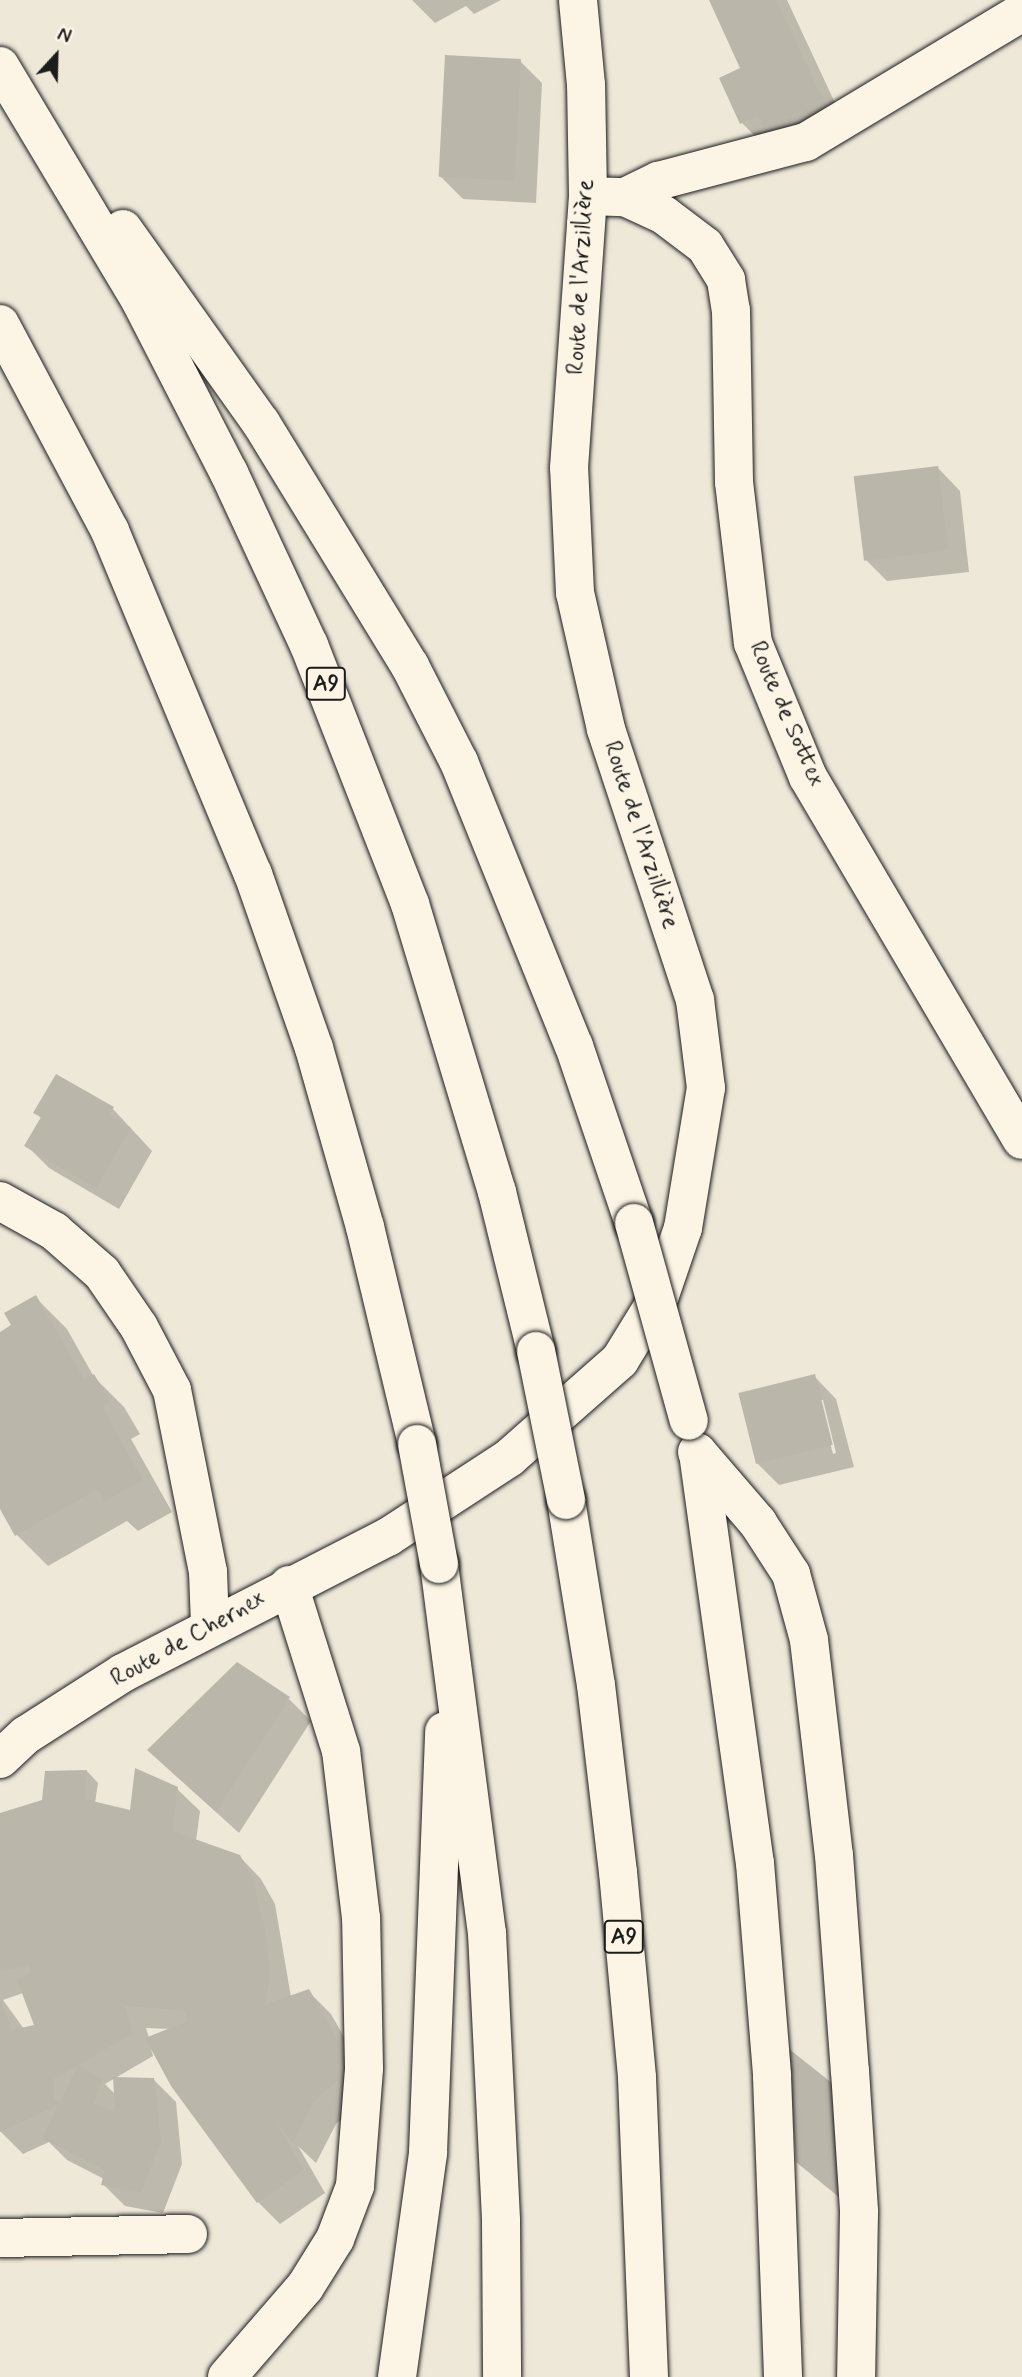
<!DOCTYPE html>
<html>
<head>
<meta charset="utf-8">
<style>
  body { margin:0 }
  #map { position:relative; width:1022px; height:2377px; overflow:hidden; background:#eee8d9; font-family:Mynerve,sans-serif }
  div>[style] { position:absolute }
  .shadow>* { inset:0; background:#0003 }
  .building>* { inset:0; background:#bab6aa; transform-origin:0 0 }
  .roads { filter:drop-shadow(0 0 2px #1c1c1c) drop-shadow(0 0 2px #1c1c1c) }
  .minor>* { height:38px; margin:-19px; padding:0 19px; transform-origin:19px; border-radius:19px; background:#fcf5e5 }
  .highway>* { height:38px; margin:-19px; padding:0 19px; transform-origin:19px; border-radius:19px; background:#fcf5e5 }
  .bridges { filter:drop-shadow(0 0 2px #1c1c1c) drop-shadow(0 0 2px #1c1c1c) }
  .minor-bridge>* { height:38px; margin:-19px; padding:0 19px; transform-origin:19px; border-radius:19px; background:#fcf5e5 }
  .highway-bridge>* { height:38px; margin:-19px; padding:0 19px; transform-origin:19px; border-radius:19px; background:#fcf5e5 }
  span { translate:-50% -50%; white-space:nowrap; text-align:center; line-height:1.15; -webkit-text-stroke:6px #fcf5e5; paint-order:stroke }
  .shield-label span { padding:2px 5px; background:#fcf5e5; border:2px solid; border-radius:5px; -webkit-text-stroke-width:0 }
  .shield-label { font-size:23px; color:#1c1c1c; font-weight:700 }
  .street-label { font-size:24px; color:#1c1c1c }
  .north { position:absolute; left:21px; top:21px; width:70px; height:70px; -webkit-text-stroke:5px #fcf5e5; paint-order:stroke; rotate:22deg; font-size:19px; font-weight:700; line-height:28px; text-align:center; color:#1c1c1c }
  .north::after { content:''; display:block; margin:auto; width:24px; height:32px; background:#1c1c1c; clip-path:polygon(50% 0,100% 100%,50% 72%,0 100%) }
</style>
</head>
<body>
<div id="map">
  <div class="shadow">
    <i style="clip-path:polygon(412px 0,501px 0,474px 14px,466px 6px,435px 23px)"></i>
    <i style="clip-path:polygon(710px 0,787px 0,850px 135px,764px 145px,742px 123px,742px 69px)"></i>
    <i style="clip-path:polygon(520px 61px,542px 83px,536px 203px,463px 199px,441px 177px)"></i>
    <i style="clip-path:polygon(938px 468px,960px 491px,969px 572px,887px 581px,865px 559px)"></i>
    <i style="clip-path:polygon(113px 1109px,152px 1151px,119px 1209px,49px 1168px,27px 1146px,42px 1119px,36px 1113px)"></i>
    <i style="clip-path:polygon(36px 1298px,67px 1329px,94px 1377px,124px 1407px,140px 1434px,131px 1439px,172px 1512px,138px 1531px,127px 1521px,48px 1566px,17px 1535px,0 1506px,0 1334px,14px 1326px)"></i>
    <i style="clip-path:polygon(evenodd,814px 1376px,836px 1399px,854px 1467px,779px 1485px,757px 1463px,814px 1376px,819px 1400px,823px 1400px,836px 1453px,833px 1454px,819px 1400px)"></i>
    <i style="clip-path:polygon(289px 1699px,311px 1721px,239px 1833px,172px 1772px)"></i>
    <i style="clip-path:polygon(evenodd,87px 1771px,98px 1783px,95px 1803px,131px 1813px,177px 1789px,200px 1811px,196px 1841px,239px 1856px,261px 1879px,275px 1904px,291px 1997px,308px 1991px,331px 2014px,374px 2090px,336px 2124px,316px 2163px,298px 2146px,325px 2193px,280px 2224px,258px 2202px,151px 2049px,153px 2056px,105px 2084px,116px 2095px,153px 2079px,176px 2102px,182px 2164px,163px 2213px,125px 2206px,103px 2184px,104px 2179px,67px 2160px,49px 2142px,23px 2154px,0 2131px,0 1815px,42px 1802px,87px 1771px,23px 1993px,36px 2027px,24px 2029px,3px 2000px,23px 1993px,87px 1771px,146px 2028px,172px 2029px,149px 2038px,146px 2028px)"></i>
  </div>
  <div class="building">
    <i style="clip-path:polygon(709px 0,776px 0,829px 112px,770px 140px,758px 116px,740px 124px,719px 78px,740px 68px)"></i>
    <i style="left:445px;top:55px;width:76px;height:122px;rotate:3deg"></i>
    <i style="left:938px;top:466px;width:85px;height:85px;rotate:83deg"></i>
    <i style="clip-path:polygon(56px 1074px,114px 1107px,109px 1115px,131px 1128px,96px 1188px,24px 1146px,41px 1117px,33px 1113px)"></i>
    <i style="clip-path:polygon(36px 1295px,84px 1379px,94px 1374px,110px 1402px,102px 1407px,143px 1480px,105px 1501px,98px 1489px,15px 1536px,0 1509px,0 1332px,11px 1325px,4px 1313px)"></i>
    <i style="left:815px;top:1374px;width:73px;height:79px;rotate:76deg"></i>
    <i style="clip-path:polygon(237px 1662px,290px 1697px,216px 1812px,147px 1750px)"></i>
    <i style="clip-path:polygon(135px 1768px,178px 1787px,172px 1831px,240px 1855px,253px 1880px,266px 1936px,270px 1978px,264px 2005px,309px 1989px,353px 2067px,314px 2101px,293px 2143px,275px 2121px,304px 2170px,257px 2203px,171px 2086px,145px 2038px,188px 2021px,184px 2010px,125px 2006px,132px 2034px,54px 2079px,54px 2098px,60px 2104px,0 2132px,0 1999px,12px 2030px,34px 2025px,17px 1980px,29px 1973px,30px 1965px,0 1971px,0 1813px,42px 1800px,45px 1771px,87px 1770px,84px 1799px,130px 1810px)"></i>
    <i style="clip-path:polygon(789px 2049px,837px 2087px,840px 2198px,796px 2162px)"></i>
    <i style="clip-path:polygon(78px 2065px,102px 2079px,94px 2104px,115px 2111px,113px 2077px,154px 2078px,161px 2141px,141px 2192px,101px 2185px,105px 2170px,42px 2138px)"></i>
  </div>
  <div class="roads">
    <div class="minor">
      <i style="left:588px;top:196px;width:37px;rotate:2deg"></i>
      <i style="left:625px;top:197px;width:43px;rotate:24.8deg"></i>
      <i style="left:664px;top:215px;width:51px;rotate:37.1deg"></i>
      <i style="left:705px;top:246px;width:40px;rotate:58deg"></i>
      <i style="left:726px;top:280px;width:30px;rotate:81deg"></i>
      <i style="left:731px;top:310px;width:172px;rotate:89deg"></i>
      <i style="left:734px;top:482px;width:162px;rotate:83.3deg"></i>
      <i style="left:753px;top:643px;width:145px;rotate:67.7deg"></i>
      <i style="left:808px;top:777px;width:421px;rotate:59.5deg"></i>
      <i style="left:625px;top:197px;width:37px;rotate:-26deg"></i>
      <i style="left:658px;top:181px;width:153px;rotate:-14.8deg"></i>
      <i style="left:806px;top:142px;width:252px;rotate:-31deg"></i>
      <i style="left:0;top:1201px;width:62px;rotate:29.1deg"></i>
      <i style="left:54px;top:1231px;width:64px;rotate:41.2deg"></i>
      <i style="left:102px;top:1273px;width:65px;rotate:55.6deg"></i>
      <i style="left:139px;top:1327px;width:71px;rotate:62.4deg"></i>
      <i style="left:172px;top:1390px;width:186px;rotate:78.8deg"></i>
      <i style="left:208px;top:1572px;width:52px;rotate:87.8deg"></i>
      <i style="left:697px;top:1452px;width:94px;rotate:49.3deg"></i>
      <i style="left:758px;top:1523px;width:61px;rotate:57.1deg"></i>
      <i style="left:791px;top:1574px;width:68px;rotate:74.7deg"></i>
      <i style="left:809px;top:1640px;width:216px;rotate:83.4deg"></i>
      <i style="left:834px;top:1855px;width:217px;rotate:85.8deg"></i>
      <i style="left:850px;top:2071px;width:141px;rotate:86.3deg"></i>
      <i style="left:859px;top:2212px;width:165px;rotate:91deg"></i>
      <i style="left:698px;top:1453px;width:414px;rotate:82.1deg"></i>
      <i style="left:755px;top:1863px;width:214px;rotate:85.4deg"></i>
      <i style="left:772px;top:2076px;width:301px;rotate:87.9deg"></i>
      <i style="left:0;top:1759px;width:35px;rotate:-43deg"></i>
      <i style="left:26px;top:1735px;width:115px;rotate:-32.6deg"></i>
      <i style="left:123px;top:1673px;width:298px;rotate:-27.2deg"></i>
      <i style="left:388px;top:1537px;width:145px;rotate:-33.1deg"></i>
      <i style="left:509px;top:1458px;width:148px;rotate:-41.4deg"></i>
      <i style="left:620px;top:1360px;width:76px;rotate:-58.4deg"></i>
      <i style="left:660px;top:1295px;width:71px;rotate:-71.1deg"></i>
      <i style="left:683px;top:1228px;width:142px;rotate:-80.7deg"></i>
      <i style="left:706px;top:1088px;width:89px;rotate:-97.1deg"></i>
      <i style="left:695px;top:1000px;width:285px;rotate:-108.2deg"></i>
      <i style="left:606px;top:729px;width:139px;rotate:-102.8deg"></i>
      <i style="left:575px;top:593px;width:125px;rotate:-92.7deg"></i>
      <i style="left:569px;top:468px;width:273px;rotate:-86deg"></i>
      <i style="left:588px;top:196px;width:111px;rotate:-91deg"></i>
      <i style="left:586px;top:85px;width:85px;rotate:-95.4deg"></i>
      <i style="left:0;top:2238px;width:188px;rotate:-1.2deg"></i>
      <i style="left:227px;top:2377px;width:119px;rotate:-49.1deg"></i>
      <i style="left:305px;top:2287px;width:57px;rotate:-58deg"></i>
      <i style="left:335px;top:2239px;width:57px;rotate:-69.3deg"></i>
      <i style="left:355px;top:2186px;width:118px;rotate:-85.6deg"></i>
      <i style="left:364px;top:2068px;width:150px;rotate:-91.1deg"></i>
      <i style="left:361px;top:1918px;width:168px;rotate:-96.8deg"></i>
      <i style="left:341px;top:1751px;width:174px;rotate:-107.4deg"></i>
    </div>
    <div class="highway">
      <i style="left:0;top:66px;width:273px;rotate:59.1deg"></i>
      <i style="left:140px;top:300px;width:195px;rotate:62.8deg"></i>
      <i style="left:229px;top:473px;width:190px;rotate:65.1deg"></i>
      <i style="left:309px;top:645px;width:278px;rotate:68.7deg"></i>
      <i style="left:410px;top:904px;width:301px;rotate:73.2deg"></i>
      <i style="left:497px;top:1192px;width:164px;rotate:76.2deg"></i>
      <i style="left:123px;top:229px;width:238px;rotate:54.6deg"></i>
      <i style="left:261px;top:423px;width:285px;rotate:58.5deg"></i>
      <i style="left:410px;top:666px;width:108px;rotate:63deg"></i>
      <i style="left:459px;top:762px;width:306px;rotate:68deg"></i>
      <i style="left:574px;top:1046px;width:187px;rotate:71.3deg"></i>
      <i style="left:0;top:324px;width:234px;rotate:62deg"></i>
      <i style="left:110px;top:531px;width:372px;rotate:67.4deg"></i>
      <i style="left:253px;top:874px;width:184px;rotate:70.7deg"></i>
      <i style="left:314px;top:1048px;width:186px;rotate:74.1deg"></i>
      <i style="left:365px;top:1227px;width:223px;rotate:76.5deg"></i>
      <i style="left:566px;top:1500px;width:187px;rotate:80.8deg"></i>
      <i style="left:596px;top:1685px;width:188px;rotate:83.3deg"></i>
      <i style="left:618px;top:1872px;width:207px;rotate:84.7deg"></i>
      <i style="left:637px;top:2078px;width:299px;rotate:87.7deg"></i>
      <i style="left:439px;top:1564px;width:372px;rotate:82.6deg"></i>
      <i style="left:487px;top:1933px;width:288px;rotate:87.2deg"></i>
      <i style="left:501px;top:2221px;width:156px;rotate:89.6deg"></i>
      <i style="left:397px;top:2377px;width:226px;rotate:-82.1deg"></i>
      <i style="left:428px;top:2153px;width:422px;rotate:-87.8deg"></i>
    </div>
  </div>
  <div class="bridges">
    <div class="minor-bridge">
      <i style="left:634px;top:1223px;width:205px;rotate:74.5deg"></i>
    </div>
    <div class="highway-bridge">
      <i style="left:536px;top:1351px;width:152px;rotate:78.6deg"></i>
      <i style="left:417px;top:1444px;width:122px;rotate:79.6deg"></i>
    </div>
  </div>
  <div class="shield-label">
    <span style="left:326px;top:684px">A9</span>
    <span style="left:624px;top:1937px">A9</span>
  </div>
  <div class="street-label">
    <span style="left:581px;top:277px;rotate:-87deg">Route de l'Arzillière</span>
    <span style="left:786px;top:714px;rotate:67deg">Route de Sottex</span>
    <span style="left:641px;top:835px;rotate:72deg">Route de l'Arzillière</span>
    <span style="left:188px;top:1639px;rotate:-29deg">Route de Chernex</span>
  </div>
  <div class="north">N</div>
</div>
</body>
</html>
